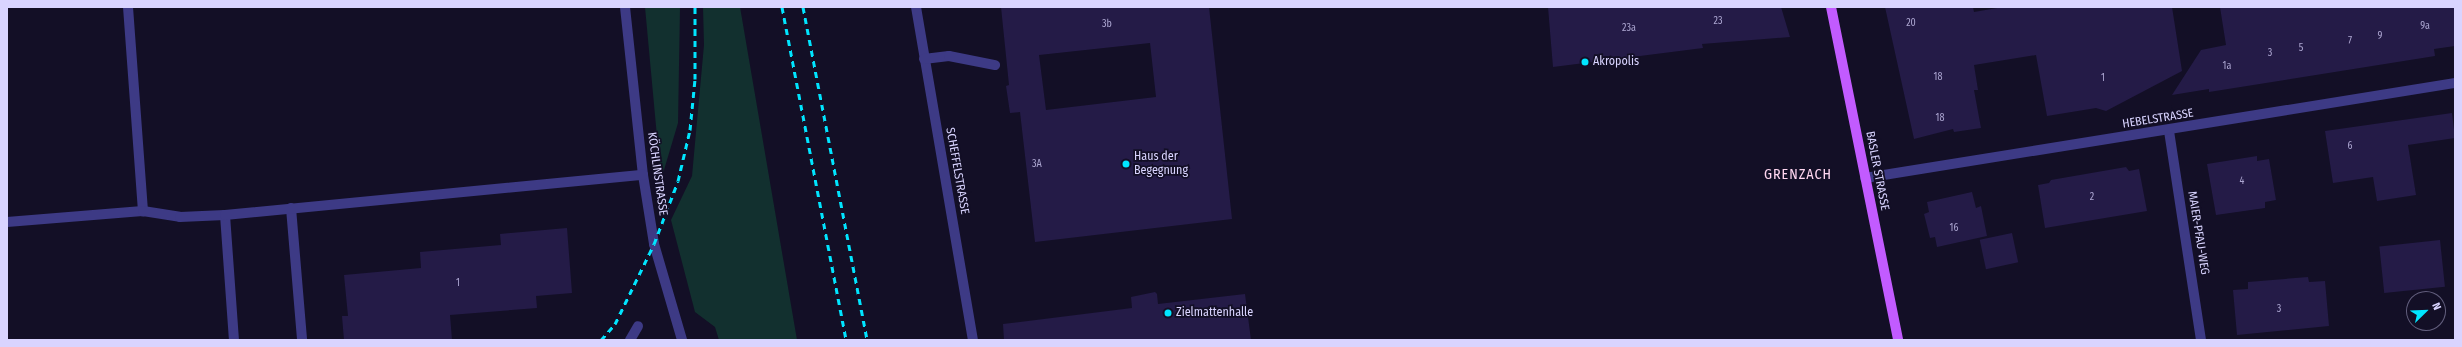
<!DOCTYPE html>
<html>
<head>
<meta charset="utf-8">
<style>
  body { margin:0 }
  #map { position:relative; width:2462px; height:347px; overflow:hidden; background:#130f26; font-family:"Fira Sans Condensed",sans-serif }
  div>[style] { position:absolute }
  .green>* { inset:0; background:#12302f }
  .building>* { inset:0; background:#241b47; transform-origin:0 0 }
  .minor>* { height:10px; margin:-5px; padding:0 5px; transform-origin:5px; border-radius:5px; background:#3d3a85 }
  .major>* { height:10px; margin:-5px; padding:0 5px; transform-origin:5px; border-radius:5px; background:#c25bff }
  .rail>* { height:3px; margin-top:-1.5px; transform-origin:0; background:repeating-linear-gradient(90deg,#00e5ff 0 6px,transparent 0 11px) }
  .dots>* { width:11px; height:11px; translate:-50% -50%; box-sizing:border-box; border:2px solid #130f26; border-radius:50% }
  span { translate:-50% -50%; white-space:nowrap; text-align:center; line-height:1.15; -webkit-text-stroke:3.5px #130f26; paint-order:stroke }
  .number-label { font-size:10px; color:#aca6d1 }
  .number-label span { -webkit-text-stroke-width:0 }
  .poi-label { font-size:12px; color:#d9d4ff }
  .left { translate:0 -50%; text-align:left }
  .street-label { font-size:12px; color:#d9d4ff }
  .quarter-label { font-size:14px; color:#ffd6f0; letter-spacing:1px }
  .frame { position:absolute; inset:0; border:8px solid #d9d4ff; pointer-events:none }
  .north { position:absolute; left:2406px; top:291px; width:40px; height:40px; box-sizing:border-box; background:#130f26; border:1px solid #625e7d; border-radius:50%; rotate:67deg; font-size:11px; font-weight:700; line-height:16px; text-align:center; color:#d9d4ff }
  .north::after { content:''; display:block; margin:auto; width:14px; height:18px; background:#00e5ff; clip-path:polygon(50% 0,100% 100%,50% 72%,0 100%) }
</style>
</head>
<body>
<div id="map">
  <div class="green">
    <i style="clip-path:polygon(645px 7px,680px 7px,678px 123px,661px 180px)"></i>
    <i style="clip-path:polygon(703px 7px,740px 7px,797px 340px,719px 340px,715px 327px,695px 312px,671px 220px,692px 176px,704px 45px)"></i>
  </div>
  <div class="building">
    <i style="clip-path:polygon(evenodd,1001px 7px,1209px 7px,1232px 219px,1035px 242px,1020px 112px,1010px 113px,1006px 86px,1009px 85px,1001px 7px,1150px 43px,1156px 97px,1046px 110px,1039px 55px,1150px 43px)"></i>
    <i style="clip-path:polygon(1548px 7px,1781px 7px,1790px 37px,1702px 44px,1703px 48px,1553px 67px)"></i>
    <i style="clip-path:polygon(1885px 7px,1973px 7px,1974px 12px,2003px 7px,2172px 7px,2182px 71px,2106px 111px,2096px 108px,2047px 116px,2036px 55px,1974px 65px,1978px 90px,1974px 90px,1981px 128px,1954px 132px,1953px 129px,1914px 139px)"></i>
    <i style="clip-path:polygon(2220px 7px,2455px 7px,2455px 46px,2434px 49px,2435px 56px,2209px 92px,2209px 89px,2172px 95px,2201px 50px,2226px 45px)"></i>
    <i style="clip-path:polygon(2452px 113px,2455px 138px,2408px 145px,2416px 195px,2377px 201px,2373px 177px,2333px 183px,2325px 131px)"></i>
    <i style="clip-path:polygon(2257px 156px,2257px 161px,2269px 159px,2276px 200px,2265px 202px,2265px 208px,2216px 215px,2207px 164px)"></i>
    <i style="clip-path:polygon(2126px 167px,2129px 171px,2139px 169px,2147px 211px,2045px 228px,2038px 185px,2049px 183px,2051px 180px)"></i>
    <i style="clip-path:polygon(1972px 192px,1976px 208px,1981px 206px,1987px 236px,1937px 247px,1935px 237px,1930px 238px,1924px 214px,1929px 212px,1927px 202px)"></i>
    <i style="clip-path:polygon(567px 228px,572px 293px,536px 296px,537px 308px,450px 315px,452px 340px,344px 340px,342px 316px,348px 316px,344px 275px,421px 268px,420px 252px,501px 245px,500px 234px)"></i>
    <i style="left:2012px;top:233px;width:30px;height:33px;rotate:78deg"></i>
    <i style="left:2440px;top:240px;width:47px;height:61px;rotate:84deg"></i>
    <i style="clip-path:polygon(2308px 277px,2309px 282px,2325px 281px,2329px 326px,2237px 335px,2233px 290px,2248px 289px,2248px 282px)"></i>
    <i style="clip-path:polygon(1155px 292px,1157px 294px,1158px 304px,1245px 294px,1251px 340px,1004px 340px,1003px 324px,1132px 308px,1131px 297px)"></i>
  </div>
  <div class="minor">
    <i style="left:128px;top:7px;width:205px;rotate:85.8deg"></i>
    <i style="left:625px;top:7px;width:169px;rotate:83.9deg"></i>
    <i style="left:643px;top:175px;width:70px;rotate:80.9deg"></i>
    <i style="left:654px;top:244px;width:100px;rotate:73.7deg"></i>
    <i style="left:916px;top:7px;width:338px;rotate:80.3deg"></i>
    <i style="left:924px;top:59px;width:25px;rotate:-7deg"></i>
    <i style="left:949px;top:56px;width:47px;rotate:11.1deg"></i>
    <i style="left:2169px;top:131px;width:211px;rotate:81.3deg"></i>
    <i style="left:1865px;top:178px;width:598px;rotate:-9.15deg"></i>
    <i style="left:291px;top:208px;width:132px;rotate:85.2deg"></i>
    <i style="left:225px;top:215px;width:125px;rotate:85.9deg"></i>
    <i style="left:7px;top:222px;width:136px;rotate:-4.6deg"></i>
    <i style="left:143px;top:211px;width:37px;rotate:9deg"></i>
    <i style="left:180px;top:217px;width:45px;rotate:-2.5deg"></i>
    <i style="left:225px;top:215px;width:420px;rotate:-5.5deg"></i>
    <i style="left:630px;top:340px;width:16px;rotate:-60deg"></i>
  </div>
  <div class="major">
    <i style="left:1831px;top:7px;width:340px;rotate:78.6deg"></i>
  </div>
  <div class="rail">
    <i style="left:782px;top:7px;width:339px;rotate:79.1deg"></i>
    <i style="left:803px;top:7px;width:339px;rotate:79.1deg"></i>
    <i style="left:601px;top:340px;width:21px;rotate:-49deg"></i>
    <i style="left:615px;top:324px;width:89px;rotate:-64deg"></i>
    <i style="left:654px;top:244px;width:67px;rotate:-69.1deg"></i>
    <i style="left:678px;top:181px;width:52px;rotate:-76.8deg"></i>
    <i style="left:690px;top:130px;width:51px;rotate:-84.4deg"></i>
    <i style="left:695px;top:79px;width:72px;rotate:-90deg"></i>
  </div>
  <div class="dots">
    <i style="left:1585px;top:62px;background:#00e5ff"></i>
    <i style="left:1126px;top:164px;background:#00e5ff"></i>
    <i style="left:1168px;top:313px;background:#00e5ff"></i>
  </div>
  <div class="number-label">
    <span style="left:1718px;top:22px">23</span>
    <span style="left:1911px;top:24px">20</span>
    <span style="left:1107px;top:25px">3b</span>
    <span style="left:2425px;top:27px">9a</span>
    <span style="left:1629px;top:29px">23a</span>
    <span style="left:2380px;top:37px">9</span>
    <span style="left:2350px;top:42px">7</span>
    <span style="left:2301px;top:49px">5</span>
    <span style="left:2270px;top:54px">3</span>
    <span style="left:2227px;top:67px">1a</span>
    <span style="left:1938px;top:78px">18</span>
    <span style="left:2103px;top:79px">1</span>
    <span style="left:1940px;top:119px">18</span>
    <span style="left:2350px;top:147px">6</span>
    <span style="left:1037px;top:165px">3A</span>
    <span style="left:2242px;top:182px">4</span>
    <span style="left:2092px;top:198px">2</span>
    <span style="left:1954px;top:229px">16</span>
    <span style="left:458px;top:284px">1</span>
    <span style="left:2279px;top:310px">3</span>
  </div>
  <div class="poi-label">
    <span class="left" style="left:1593px;top:62px">Akropolis</span>
    <span class="left" style="left:1134px;top:164px">Haus der<br>Begegnung</span>
    <span class="left" style="left:1176px;top:313px">Zielmattenhalle</span>
  </div>
  <div class="street-label">
    <span style="left:2158px;top:119px;rotate:-9deg">HEBELSTRASSE</span>
    <span style="left:957px;top:171px;rotate:80deg">SCHEFFELSTRASSE</span>
    <span style="left:1877px;top:171px;rotate:79deg">BASLER STRASSE</span>
    <span style="left:657px;top:174px;rotate:82deg">KÖCHLINSTRASSE</span>
    <span style="left:2198px;top:233px;rotate:81deg">MAIER-PFAU-WEG</span>
  </div>
  <div class="quarter-label">
    <span style="left:1798px;top:175px">GRENZACH</span>
  </div>
  <div class="frame"></div>
  <div class="north">N</div>
</div>
</body>
</html>
